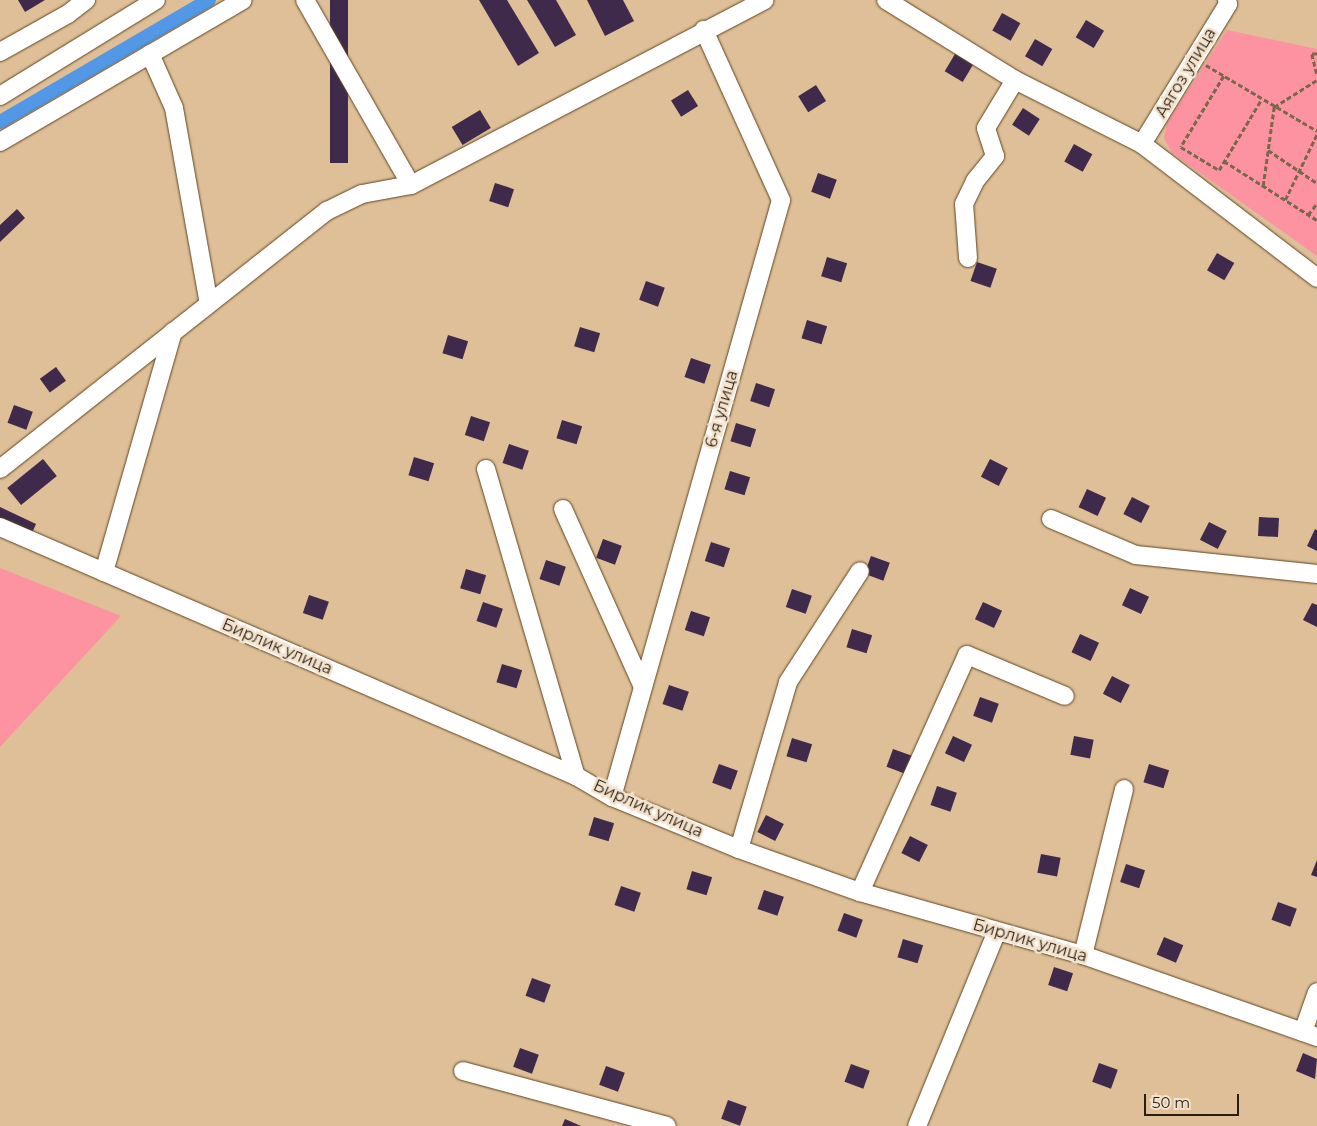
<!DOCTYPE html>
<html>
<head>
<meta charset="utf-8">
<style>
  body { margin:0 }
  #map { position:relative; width:1317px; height:1126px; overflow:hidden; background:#debf97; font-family:Montserrat,sans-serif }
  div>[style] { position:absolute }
  .green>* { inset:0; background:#fd93a0 }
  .canal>* { height:14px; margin:-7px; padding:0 7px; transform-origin:7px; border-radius:7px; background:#5298e6 }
  .building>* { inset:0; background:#3f2a4b; transform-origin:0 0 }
  .path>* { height:2.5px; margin-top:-1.25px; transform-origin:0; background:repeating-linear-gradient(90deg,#7b674c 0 5px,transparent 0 7.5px) }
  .roads { filter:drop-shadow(0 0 1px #604521) drop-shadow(0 0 1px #604521) }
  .minor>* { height:18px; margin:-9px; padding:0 9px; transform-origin:9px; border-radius:9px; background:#fff }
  span { translate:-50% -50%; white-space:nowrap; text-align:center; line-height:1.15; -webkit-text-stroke:5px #f3e2ce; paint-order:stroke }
  .street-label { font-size:16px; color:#291d0e }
  .scale { position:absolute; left:1144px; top:1094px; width:95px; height:22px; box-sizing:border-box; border:2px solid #291d0e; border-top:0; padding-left:6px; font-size:15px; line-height:18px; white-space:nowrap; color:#291d0e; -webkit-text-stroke:4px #f3e2ce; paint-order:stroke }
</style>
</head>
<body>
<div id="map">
  <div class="green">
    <i style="clip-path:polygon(1227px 30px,1317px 49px,1317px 256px,1172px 153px,1164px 138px,1167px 123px)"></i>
    <i style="clip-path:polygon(0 568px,121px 616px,0 747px)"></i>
  </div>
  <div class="canal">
    <i style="left:0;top:122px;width:242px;rotate:-30.3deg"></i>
  </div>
  <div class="building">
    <i style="clip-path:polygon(18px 0,45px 0,25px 12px)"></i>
    <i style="left:330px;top:0;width:18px;height:163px"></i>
    <i style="clip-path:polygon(479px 0,507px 0,539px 53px,518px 66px)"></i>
    <i style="clip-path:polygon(527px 0,556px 0,576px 35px,555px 47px)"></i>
    <i style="clip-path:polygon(587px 0,623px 0,634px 21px,605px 36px)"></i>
    <i style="left:1002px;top:13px;width:21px;height:20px;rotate:29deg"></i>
    <i style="left:1086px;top:20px;width:21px;height:20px;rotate:31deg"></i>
    <i style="left:1035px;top:39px;width:20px;height:20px;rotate:30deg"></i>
    <i style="left:955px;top:54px;width:21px;height:20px;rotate:31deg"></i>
    <i style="left:816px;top:85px;width:19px;height:21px;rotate:58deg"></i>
    <i style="left:688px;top:90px;width:19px;height:20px;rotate:58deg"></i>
    <i style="left:1023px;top:108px;width:20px;height:20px;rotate:33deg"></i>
    <i style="left:480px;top:110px;width:21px;height:33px;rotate:59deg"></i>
    <i style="left:1074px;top:144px;width:21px;height:20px;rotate:29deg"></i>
    <i style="left:818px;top:173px;width:20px;height:20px;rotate:20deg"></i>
    <i style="left:495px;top:183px;width:20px;height:19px;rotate:18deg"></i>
    <i style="clip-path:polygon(17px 209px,25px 218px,0 242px,0 225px)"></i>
    <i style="left:1217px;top:253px;width:20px;height:20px;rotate:30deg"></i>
    <i style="left:827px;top:257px;width:21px;height:20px;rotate:17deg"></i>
    <i style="left:977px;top:262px;width:21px;height:20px;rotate:19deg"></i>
    <i style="left:646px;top:281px;width:20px;height:20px;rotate:20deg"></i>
    <i style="left:807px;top:320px;width:21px;height:19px;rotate:17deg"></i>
    <i style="left:580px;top:327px;width:21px;height:20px;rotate:17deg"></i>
    <i style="left:448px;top:335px;width:21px;height:19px;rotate:17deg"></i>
    <i style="left:691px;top:358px;width:21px;height:20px;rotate:19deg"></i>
    <i style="left:56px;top:367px;width:17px;height:20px;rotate:54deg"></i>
    <i style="left:756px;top:383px;width:20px;height:19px;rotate:18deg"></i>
    <i style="left:14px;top:405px;width:20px;height:19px;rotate:20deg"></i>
    <i style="left:471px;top:416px;width:20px;height:20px;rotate:18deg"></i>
    <i style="left:562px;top:420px;width:21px;height:19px;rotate:17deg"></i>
    <i style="left:736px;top:423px;width:21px;height:19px;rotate:17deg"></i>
    <i style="left:509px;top:444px;width:21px;height:20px;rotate:19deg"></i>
    <i style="left:414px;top:457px;width:21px;height:19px;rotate:17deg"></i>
    <i style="left:43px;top:459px;width:22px;height:46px;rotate:51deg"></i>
    <i style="left:990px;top:459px;width:20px;height:20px;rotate:27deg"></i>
    <i style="left:730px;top:471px;width:21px;height:19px;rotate:17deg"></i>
    <i style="left:1087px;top:489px;width:21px;height:20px;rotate:25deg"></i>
    <i style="left:1132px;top:497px;width:20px;height:19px;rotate:27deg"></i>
    <i style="clip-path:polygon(0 507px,36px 524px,31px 535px,0 521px)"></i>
    <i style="left:1259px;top:517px;width:20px;height:19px;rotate:3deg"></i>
    <i style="left:1209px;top:522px;width:20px;height:20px;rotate:27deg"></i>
    <i style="clip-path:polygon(1315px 529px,1317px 530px,1317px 551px,1307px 546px)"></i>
    <i style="left:603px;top:539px;width:20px;height:20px;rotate:20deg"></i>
    <i style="left:711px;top:542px;width:20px;height:20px;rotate:18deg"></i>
    <i style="left:871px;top:556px;width:20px;height:19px;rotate:20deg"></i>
    <i style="left:546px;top:560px;width:21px;height:20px;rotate:19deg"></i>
    <i style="left:466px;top:569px;width:21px;height:20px;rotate:17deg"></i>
    <i style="left:1130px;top:588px;width:21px;height:19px;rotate:25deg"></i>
    <i style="left:792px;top:589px;width:21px;height:19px;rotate:19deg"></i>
    <i style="left:309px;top:595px;width:21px;height:19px;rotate:19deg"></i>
    <i style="left:483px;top:602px;width:21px;height:20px;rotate:19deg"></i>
    <i style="left:983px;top:602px;width:21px;height:19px;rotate:25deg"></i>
    <i style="clip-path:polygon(1312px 603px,1317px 605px,1317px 627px,1303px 620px)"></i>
    <i style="left:691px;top:611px;width:20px;height:20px;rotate:18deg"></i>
    <i style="left:852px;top:629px;width:21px;height:19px;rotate:17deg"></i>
    <i style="left:1080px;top:634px;width:21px;height:20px;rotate:25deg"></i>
    <i style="left:502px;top:664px;width:21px;height:19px;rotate:17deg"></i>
    <i style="left:1112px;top:676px;width:20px;height:20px;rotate:27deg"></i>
    <i style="left:669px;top:685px;width:21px;height:20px;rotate:19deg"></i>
    <i style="left:980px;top:697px;width:20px;height:20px;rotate:20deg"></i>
    <i style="left:953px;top:736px;width:21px;height:19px;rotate:25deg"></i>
    <i style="left:1074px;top:736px;width:20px;height:19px;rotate:11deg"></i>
    <i style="left:792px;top:738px;width:21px;height:19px;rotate:17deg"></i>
    <i style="left:893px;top:749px;width:20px;height:19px;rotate:20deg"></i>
    <i style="left:719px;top:764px;width:20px;height:20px;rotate:20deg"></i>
    <i style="left:1149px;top:764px;width:21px;height:19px;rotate:17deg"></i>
    <i style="left:937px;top:786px;width:21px;height:20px;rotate:19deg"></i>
    <i style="left:766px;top:815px;width:20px;height:19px;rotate:27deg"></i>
    <i style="left:594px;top:817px;width:21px;height:19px;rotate:17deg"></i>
    <i style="left:910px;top:836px;width:20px;height:19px;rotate:27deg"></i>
    <i style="left:1041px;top:854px;width:20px;height:19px;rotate:11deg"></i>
    <i style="clip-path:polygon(1317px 860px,1317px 877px,1311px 875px)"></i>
    <i style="left:1126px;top:864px;width:20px;height:19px;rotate:18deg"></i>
    <i style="left:692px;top:871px;width:21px;height:19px;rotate:17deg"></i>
    <i style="left:621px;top:886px;width:21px;height:20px;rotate:19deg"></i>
    <i style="left:764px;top:890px;width:21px;height:20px;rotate:19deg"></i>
    <i style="left:1278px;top:902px;width:20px;height:19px;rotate:20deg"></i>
    <i style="left:844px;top:913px;width:20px;height:19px;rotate:20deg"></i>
    <i style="left:1164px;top:937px;width:21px;height:19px;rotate:23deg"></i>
    <i style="left:903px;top:939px;width:21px;height:19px;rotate:17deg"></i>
    <i style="left:1054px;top:967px;width:20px;height:19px;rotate:18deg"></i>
    <i style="left:532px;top:978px;width:20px;height:19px;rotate:20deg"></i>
    <i style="left:520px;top:1048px;width:20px;height:20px;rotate:20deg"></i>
    <i style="clip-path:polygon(1303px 1053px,1317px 1059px,1315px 1079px,1296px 1071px)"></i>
    <i style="left:1099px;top:1063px;width:20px;height:20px;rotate:20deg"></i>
    <i style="left:851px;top:1064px;width:20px;height:19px;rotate:20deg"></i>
    <i style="left:606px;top:1066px;width:20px;height:20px;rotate:20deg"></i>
    <i style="left:728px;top:1100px;width:20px;height:20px;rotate:20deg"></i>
    <i style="clip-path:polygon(565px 1119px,581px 1126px,562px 1126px)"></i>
  </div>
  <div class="path">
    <i style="left:1317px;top:54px;width:5px;rotate:180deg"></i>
    <i style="left:1312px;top:54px;width:21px;rotate:76deg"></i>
    <i style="left:1206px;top:65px;width:129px;rotate:30.7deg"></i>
    <i style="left:1224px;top:76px;width:83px;rotate:121.2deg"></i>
    <i style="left:1181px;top:147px;width:44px;rotate:31.2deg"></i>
    <i style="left:1219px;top:170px;width:82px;rotate:-59deg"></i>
    <i style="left:1268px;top:150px;width:59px;rotate:34deg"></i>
    <i style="left:1224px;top:161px;width:110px;rotate:32.4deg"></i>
    <i style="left:1263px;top:186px;width:80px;rotate:-82.1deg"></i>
    <i style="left:1274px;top:107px;width:51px;rotate:-32.1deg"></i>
    <i style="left:1285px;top:200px;width:73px;rotate:-64.1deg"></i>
    <i style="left:1308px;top:215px;width:15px;rotate:-53deg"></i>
  </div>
  <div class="roads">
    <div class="minor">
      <i style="left:305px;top:0;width:213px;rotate:60.2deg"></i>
      <i style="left:886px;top:0;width:152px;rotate:31.8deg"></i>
      <i style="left:1015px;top:80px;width:142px;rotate:26.7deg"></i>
      <i style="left:1142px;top:144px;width:220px;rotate:37.4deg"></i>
      <i style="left:0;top:52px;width:78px;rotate:-29.2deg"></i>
      <i style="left:68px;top:14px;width:23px;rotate:-38deg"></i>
      <i style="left:150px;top:54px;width:59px;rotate:66deg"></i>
      <i style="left:174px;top:108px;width:199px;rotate:79.9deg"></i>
      <i style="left:0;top:96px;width:183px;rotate:-31.6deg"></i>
      <i style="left:0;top:142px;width:281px;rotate:-30.3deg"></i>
      <i style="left:1142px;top:144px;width:164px;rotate:-58.4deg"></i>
      <i style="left:1228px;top:4px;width:4px;rotate:-104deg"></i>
      <i style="left:968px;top:258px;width:54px;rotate:-94.2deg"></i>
      <i style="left:964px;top:204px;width:25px;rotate:-64deg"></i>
      <i style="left:975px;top:181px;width:32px;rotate:-51deg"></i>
      <i style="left:995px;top:156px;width:29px;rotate:-108deg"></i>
      <i style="left:986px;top:128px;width:56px;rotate:-58.9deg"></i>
      <i style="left:0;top:469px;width:417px;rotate:-38.3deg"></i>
      <i style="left:327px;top:211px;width:39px;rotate:-26deg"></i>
      <i style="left:362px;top:194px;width:50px;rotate:-10.4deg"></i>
      <i style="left:411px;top:185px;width:399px;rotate:-27.6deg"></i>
      <i style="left:486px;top:469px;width:320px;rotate:73.7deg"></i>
      <i style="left:563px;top:509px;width:195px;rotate:65.8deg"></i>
      <i style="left:1051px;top:519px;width:92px;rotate:23deg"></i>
      <i style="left:1136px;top:555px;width:182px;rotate:6deg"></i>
      <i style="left:0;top:527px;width:628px;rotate:23.38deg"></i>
      <i style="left:576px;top:776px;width:42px;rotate:30.3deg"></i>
      <i style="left:612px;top:797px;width:137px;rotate:22.3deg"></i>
      <i style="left:739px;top:849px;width:128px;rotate:19.6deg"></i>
      <i style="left:860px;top:892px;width:232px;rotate:15.8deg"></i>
      <i style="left:1083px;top:955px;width:248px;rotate:19.3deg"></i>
      <i style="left:104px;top:572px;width:250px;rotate:-74deg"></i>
      <i style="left:612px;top:797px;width:620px;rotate:-74.19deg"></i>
      <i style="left:781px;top:200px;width:187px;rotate:-114.4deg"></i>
      <i style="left:739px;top:849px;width:174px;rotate:-73.6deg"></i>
      <i style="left:788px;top:682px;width:132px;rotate:-57deg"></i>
      <i style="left:860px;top:892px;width:260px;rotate:-65.7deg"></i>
      <i style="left:967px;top:655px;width:106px;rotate:22.7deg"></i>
      <i style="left:1083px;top:955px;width:171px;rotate:-76.1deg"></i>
      <i style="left:1303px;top:1032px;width:42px;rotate:-70.7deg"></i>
      <i style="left:463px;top:1071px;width:211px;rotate:15.1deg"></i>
      <i style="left:917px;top:1126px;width:209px;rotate:-67.7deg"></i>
    </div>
  </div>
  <div class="street-label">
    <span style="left:1186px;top:73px;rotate:-59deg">Аягоз улица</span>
    <span style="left:722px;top:409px;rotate:-74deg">6-я улица</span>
    <span style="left:277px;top:647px;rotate:23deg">Бирлик улица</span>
    <span style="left:648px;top:809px;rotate:24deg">Бирлик улица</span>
    <span style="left:1030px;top:941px;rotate:16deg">Бирлик улица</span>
  </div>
  <div class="scale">50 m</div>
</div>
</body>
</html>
